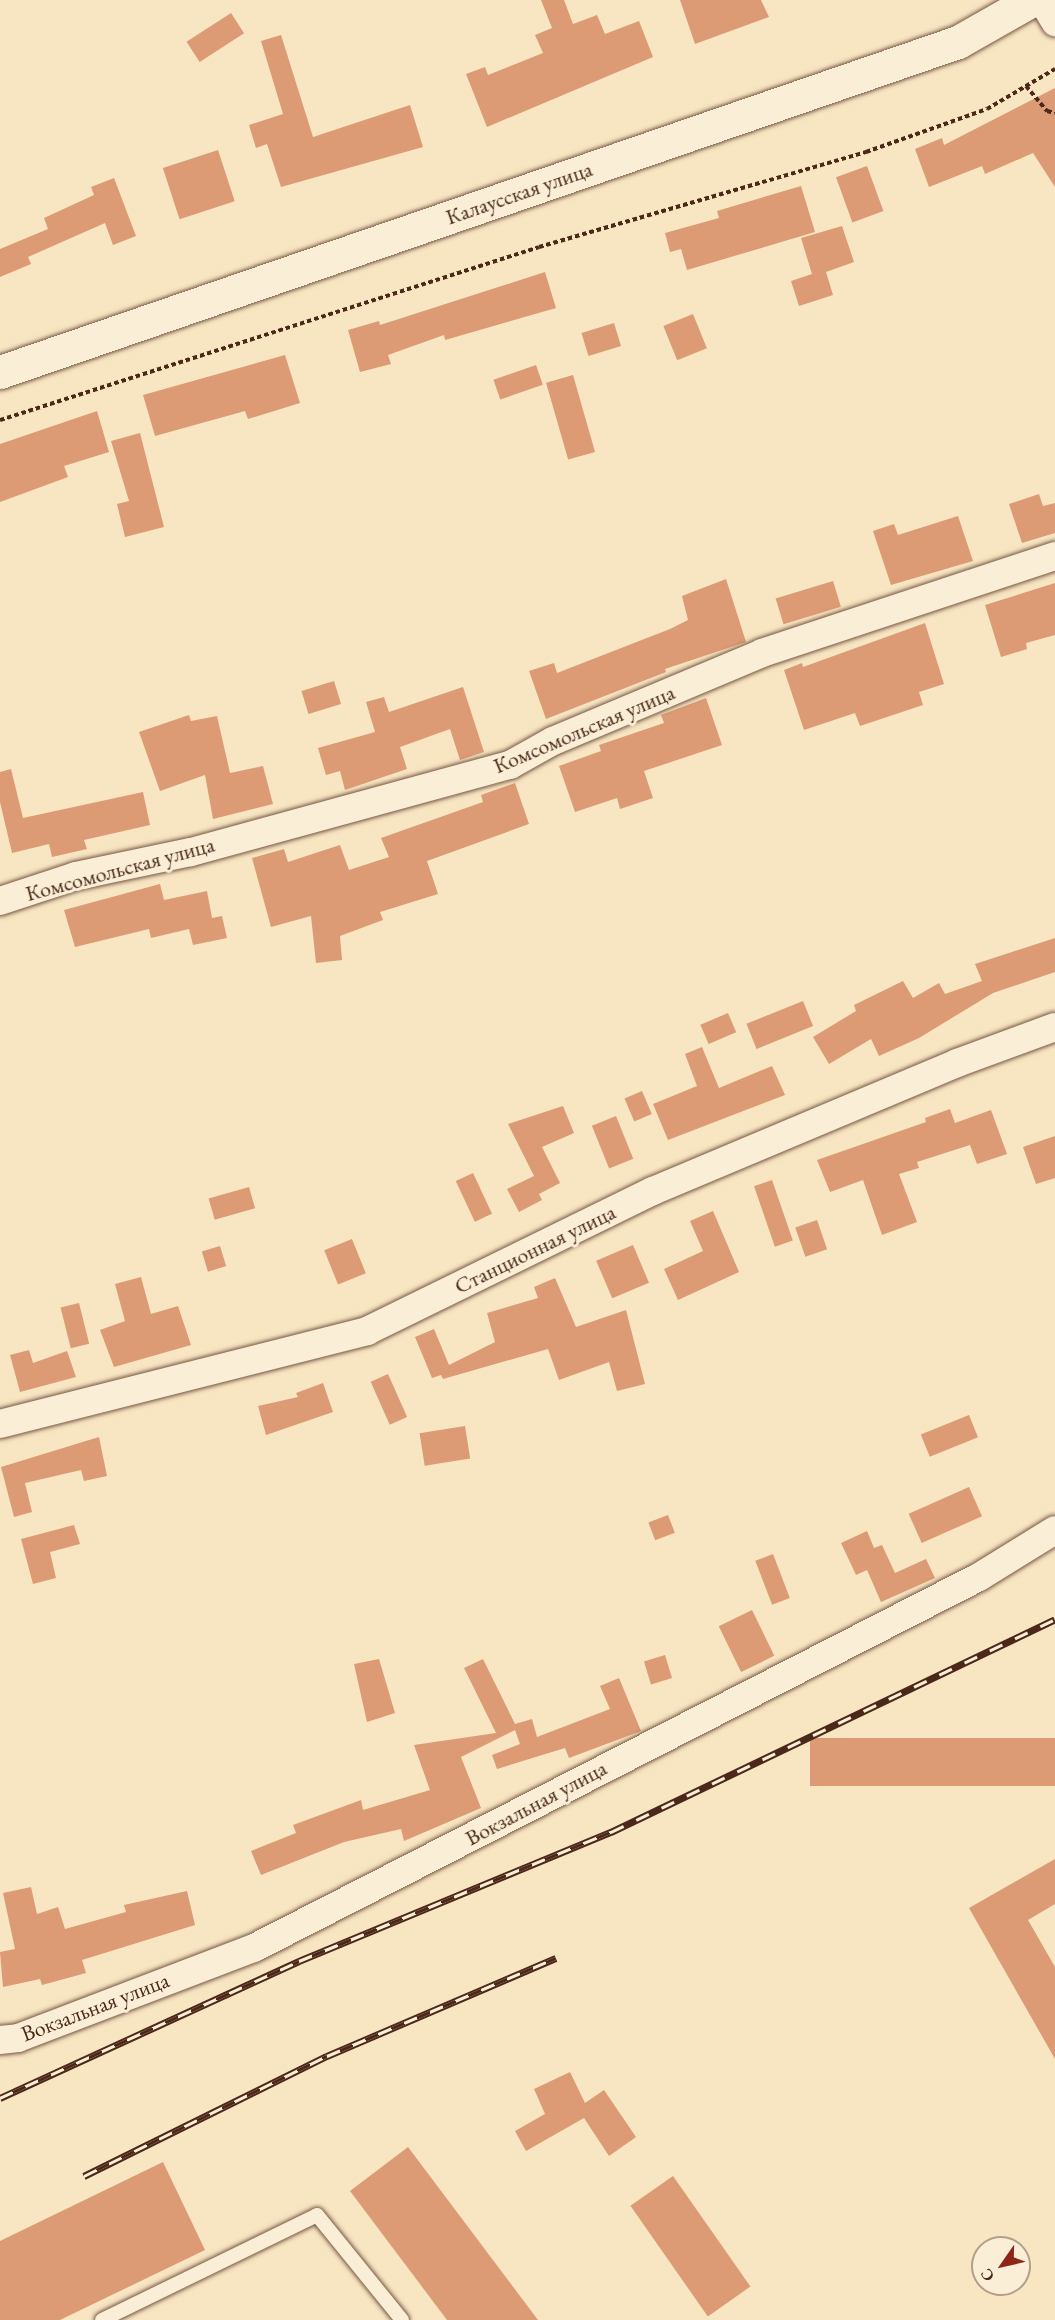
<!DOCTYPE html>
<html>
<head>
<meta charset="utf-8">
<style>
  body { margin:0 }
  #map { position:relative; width:1055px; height:2320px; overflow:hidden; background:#f8e5c2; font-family:"EB Garamond",serif }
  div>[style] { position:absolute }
  .building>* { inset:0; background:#dc9b74; transform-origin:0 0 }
  .path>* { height:4px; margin-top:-2px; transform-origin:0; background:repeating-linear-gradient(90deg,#4b2819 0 4.5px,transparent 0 7.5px) }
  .roads { filter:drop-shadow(0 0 2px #765743) drop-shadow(0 0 2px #765743) }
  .lane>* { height:14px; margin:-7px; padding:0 7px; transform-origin:7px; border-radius:7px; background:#faeed7 }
  .street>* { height:28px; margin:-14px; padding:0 14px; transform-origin:14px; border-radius:14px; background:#faeed7 }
  .secondary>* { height:33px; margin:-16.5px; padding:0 16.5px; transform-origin:16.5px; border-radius:16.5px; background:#faeed7 }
  .rail>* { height:7px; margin-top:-3.5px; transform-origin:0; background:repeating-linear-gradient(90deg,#faeed7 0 14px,#4b2819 0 28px); box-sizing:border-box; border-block:2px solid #4b2819 }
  span { translate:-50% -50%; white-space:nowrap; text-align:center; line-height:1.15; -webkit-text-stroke:6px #faeed7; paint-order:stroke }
  .street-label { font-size:22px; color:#4b2819 }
  .north { position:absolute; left:971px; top:2236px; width:60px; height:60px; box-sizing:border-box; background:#faeed7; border:2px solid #b49f8b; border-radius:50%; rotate:236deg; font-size:16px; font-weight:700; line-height:24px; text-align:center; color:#4b2819 }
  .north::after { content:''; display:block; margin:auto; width:21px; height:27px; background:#8f2418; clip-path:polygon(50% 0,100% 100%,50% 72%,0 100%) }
</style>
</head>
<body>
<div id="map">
  <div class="building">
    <i style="clip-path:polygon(541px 0,564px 0,573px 24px,597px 15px,605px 34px,639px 21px,653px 57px,487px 127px,466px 74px,485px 67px,488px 75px,543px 53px,535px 35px,552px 28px)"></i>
    <i style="clip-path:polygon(680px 0,761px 0,769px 17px,695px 44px)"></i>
    <i style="left:231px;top:13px;width:24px;height:53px;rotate:57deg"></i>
    <i style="clip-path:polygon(281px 35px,313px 137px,410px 105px,423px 147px,281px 187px,267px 144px,256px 148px,249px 125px,283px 114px,261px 41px)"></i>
    <i style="clip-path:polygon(1055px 88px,1055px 187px,1033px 153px,985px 174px,982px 166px,929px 187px,915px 149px,942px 138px,944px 145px)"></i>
    <i style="left:218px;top:150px;width:54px;height:58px;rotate:72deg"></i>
    <i style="left:867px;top:166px;width:48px;height:33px;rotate:70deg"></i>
    <i style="clip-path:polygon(114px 178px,136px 236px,113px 245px,105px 223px,28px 257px,31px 264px,0 277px,0 249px,48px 229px,44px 218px,94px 195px,91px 187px)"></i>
    <i style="clip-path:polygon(801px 186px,815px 232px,687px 270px,681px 249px,670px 252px,665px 233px,719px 218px,717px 211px)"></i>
    <i style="clip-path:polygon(842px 226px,854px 262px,826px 272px,833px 295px,799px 306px,791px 281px,812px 274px,801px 238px)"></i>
    <i style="clip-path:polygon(545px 272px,556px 308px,445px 340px,444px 335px,388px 355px,391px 364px,360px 372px,348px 330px,379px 321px,380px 325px)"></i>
    <i style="left:693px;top:314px;width:37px;height:32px;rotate:68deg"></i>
    <i style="left:614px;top:323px;width:24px;height:34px;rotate:73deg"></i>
    <i style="clip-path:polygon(285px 355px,300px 403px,248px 419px,245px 411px,155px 436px,143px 395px)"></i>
    <i style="left:536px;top:365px;width:21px;height:45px;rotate:71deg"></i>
    <i style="left:573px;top:375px;width:80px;height:28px;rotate:74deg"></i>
    <i style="clip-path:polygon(97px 411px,109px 452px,64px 466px,68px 477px,0 502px,0 444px)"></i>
    <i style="clip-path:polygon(140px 433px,164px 527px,125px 537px,117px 504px,129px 501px,111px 441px)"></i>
    <i style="clip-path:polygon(1039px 494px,1043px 506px,1055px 503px,1055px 533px,1022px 543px,1009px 504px)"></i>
    <i style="clip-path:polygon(958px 516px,973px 561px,891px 585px,873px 531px,894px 524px,898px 535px)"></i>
    <i style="clip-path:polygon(726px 579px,746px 642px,665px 669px,666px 672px,546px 719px,529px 671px,554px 663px,557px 673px,670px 629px,688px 620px,682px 596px)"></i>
    <i style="left:833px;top:581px;width:27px;height:60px;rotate:73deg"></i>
    <i style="clip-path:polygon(1055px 583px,1055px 635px,1026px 643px,1027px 649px,1001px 657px,985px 605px)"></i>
    <i style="clip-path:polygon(925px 623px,944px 684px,919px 692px,923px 705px,860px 726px,855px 713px,804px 730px,784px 670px,802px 663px,803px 667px)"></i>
    <i style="left:334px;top:681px;width:24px;height:34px;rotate:73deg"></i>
    <i style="clip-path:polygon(463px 687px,484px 752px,460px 760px,450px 729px,400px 747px,407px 769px,345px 790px,340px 771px,326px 775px,318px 748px,375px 732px,366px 702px,384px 697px,389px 712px)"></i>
    <i style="clip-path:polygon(706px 698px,722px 745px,644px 771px,653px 798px,620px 809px,617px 798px,575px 812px,559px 766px,601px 751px,599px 745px,664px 723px,661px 715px)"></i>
    <i style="clip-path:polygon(189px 715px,191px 721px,217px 716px,230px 773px,263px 766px,273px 804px,213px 819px,205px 775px,160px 791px,139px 732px)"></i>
    <i style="clip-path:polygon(11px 769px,23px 818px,143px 792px,150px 825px,84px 840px,87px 849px,52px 857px,49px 844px,12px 853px,0 802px,0 772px)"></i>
    <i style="clip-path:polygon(515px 783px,529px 824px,427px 861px,438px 894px,380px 912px,383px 920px,340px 936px,342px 960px,316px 963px,311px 916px,271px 927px,252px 858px,284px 849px,288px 862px,340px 845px,349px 870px,389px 857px,381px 838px,483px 802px,481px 795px)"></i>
    <i style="clip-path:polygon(160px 884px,164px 900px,207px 891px,212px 918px,222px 916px,227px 938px,193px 945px,189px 929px,151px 938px,149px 929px,75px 947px,64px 910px)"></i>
    <i style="clip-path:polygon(1055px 938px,1055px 972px,993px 993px,919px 1038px,879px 1056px,871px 1039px,829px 1064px,813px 1037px,856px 1011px,854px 1005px,903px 981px,913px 998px,939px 983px,945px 994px,982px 981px,975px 964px)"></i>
    <i style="left:803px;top:1001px;width:27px;height:61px;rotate:68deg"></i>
    <i style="left:728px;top:1013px;width:21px;height:30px;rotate:67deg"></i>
    <i style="clip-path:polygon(702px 1047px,719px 1088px,772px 1066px,785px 1095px,668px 1140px,653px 1104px,697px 1086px,685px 1054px)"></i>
    <i style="left:642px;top:1091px;width:25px;height:19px;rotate:67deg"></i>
    <i style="clip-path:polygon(563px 1106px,574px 1133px,542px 1147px,560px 1183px,539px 1194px,542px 1200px,519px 1212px,507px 1189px,534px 1176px,508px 1124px)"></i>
    <i style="clip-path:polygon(950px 1109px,955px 1123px,991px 1110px,1007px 1154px,977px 1164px,970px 1145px,917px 1162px,919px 1168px,899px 1174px,917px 1222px,882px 1235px,863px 1180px,830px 1192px,817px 1160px,926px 1122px,925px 1118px)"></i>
    <i style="left:616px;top:1116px;width:46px;height:26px;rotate:68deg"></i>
    <i style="clip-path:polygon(1055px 1136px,1055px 1178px,1036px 1184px,1023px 1147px)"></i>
    <i style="left:473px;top:1173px;width:45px;height:19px;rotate:65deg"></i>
    <i style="left:772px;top:1180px;width:64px;height:19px;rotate:71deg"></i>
    <i style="left:249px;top:1187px;width:22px;height:42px;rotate:74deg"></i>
    <i style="clip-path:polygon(713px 1211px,739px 1272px,678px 1300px,664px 1269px,703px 1251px,690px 1221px)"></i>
    <i style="left:817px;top:1220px;width:31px;height:23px;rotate:71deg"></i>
    <i style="left:352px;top:1239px;width:37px;height:30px;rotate:68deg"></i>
    <i style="left:633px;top:1245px;width:41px;height:40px;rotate:67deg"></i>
    <i style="left:220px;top:1246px;width:21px;height:19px;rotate:73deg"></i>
    <i style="clip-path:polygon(141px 1277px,151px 1314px,178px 1306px,191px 1345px,114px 1367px,100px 1330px,125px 1321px,115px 1284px)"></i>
    <i style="clip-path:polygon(555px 1278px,576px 1327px,626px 1310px,645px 1384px,617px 1391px,609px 1362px,559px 1380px,548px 1349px,443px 1379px,441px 1375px,432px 1378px,415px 1337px,434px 1329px,449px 1365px,495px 1342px,487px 1313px,538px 1298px,534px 1287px)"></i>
    <i style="left:79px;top:1303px;width:42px;height:19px;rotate:76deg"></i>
    <i style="clip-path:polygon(29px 1350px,33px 1363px,67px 1351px,76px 1377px,20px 1392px,10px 1355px)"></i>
    <i style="left:388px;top:1374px;width:47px;height:19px;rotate:66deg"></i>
    <i style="clip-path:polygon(323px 1383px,333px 1412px,266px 1435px,258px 1406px,298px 1397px,296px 1393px)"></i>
    <i style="left:969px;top:1415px;width:24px;height:52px;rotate:68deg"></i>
    <i style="left:465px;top:1426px;width:33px;height:46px;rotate:81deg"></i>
    <i style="clip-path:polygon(99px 1437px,107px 1476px,84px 1481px,81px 1470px,25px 1483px,32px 1512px,14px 1517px,1px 1467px)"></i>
    <i style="left:969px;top:1487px;width:32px;height:66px;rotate:66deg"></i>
    <i style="left:668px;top:1515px;width:19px;height:21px;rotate:69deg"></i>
    <i style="clip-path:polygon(74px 1525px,80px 1544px,50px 1552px,56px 1578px,33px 1584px,21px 1539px)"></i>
    <i style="clip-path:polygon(867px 1531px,874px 1548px,882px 1545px,895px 1573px,926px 1559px,935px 1578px,881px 1602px,867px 1570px,856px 1575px,841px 1543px)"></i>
    <i style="left:773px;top:1554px;width:47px;height:19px;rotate:69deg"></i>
    <i style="left:752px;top:1610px;width:51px;height:37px;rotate:64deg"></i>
    <i style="left:665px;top:1655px;width:24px;height:22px;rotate:73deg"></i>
    <i style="clip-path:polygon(379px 1659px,395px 1713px,367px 1722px,354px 1664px)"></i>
    <i style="clip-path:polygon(483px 1659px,515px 1724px,532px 1719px,537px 1737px,610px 1709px,600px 1686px,619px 1678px,641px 1731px,569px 1758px,565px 1748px,497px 1769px,492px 1755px,520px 1744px,515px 1730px,461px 1757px,481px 1808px,404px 1841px,401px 1829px,344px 1842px,261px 1875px,251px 1851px,296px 1833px,293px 1825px,361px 1800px,363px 1810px,430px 1790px,414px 1745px,496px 1733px,464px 1668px)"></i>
    <i style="left:1055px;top:1738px;width:48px;height:245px;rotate:90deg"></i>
    <i style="clip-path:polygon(1055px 1859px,1055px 1904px,1028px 1920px,1055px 1967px,1055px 2059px,969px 1908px)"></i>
    <i style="clip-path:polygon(31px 1887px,37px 1914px,58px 1907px,65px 1929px,126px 1912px,124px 1905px,187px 1891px,195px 1925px,82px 1960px,86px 1973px,42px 1985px,40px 1979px,3px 1987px,0 1952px,15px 1949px,3px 1893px)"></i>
    <i style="clip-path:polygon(570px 2072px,585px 2103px,604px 2090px,636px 2137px,609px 2156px,584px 2118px,526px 2151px,515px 2131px,545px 2114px,534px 2089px)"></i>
    <i style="clip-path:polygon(408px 2147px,538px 2320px,447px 2320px,350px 2191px)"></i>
    <i style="clip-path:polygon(163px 2162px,205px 2250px,60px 2320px,0 2320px,0 2241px)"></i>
    <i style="left:673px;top:2176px;width:135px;height:52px;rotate:55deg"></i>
  </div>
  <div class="path">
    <i style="left:1026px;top:86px;width:33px;rotate:50deg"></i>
    <i style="left:1047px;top:111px;width:8px;rotate:14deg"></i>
    <i style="left:0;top:420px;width:566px;rotate:-17.79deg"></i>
    <i style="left:539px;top:247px;width:341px;rotate:-16.2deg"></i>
    <i style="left:866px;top:152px;width:128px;rotate:-19.6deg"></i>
    <i style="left:987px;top:109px;width:79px;rotate:-30.5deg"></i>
  </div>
  <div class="roads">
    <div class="lane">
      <i style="left:102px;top:2320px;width:239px;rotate:-26deg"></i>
      <i style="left:317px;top:2215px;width:135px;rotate:51deg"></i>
    </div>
    <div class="street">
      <i style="left:1042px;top:0;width:26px;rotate:59deg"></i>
      <i style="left:0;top:901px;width:80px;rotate:-18.2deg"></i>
      <i style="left:76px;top:876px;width:117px;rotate:-11.8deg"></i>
      <i style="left:191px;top:852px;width:331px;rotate:-15.3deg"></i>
      <i style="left:510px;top:765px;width:49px;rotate:-29.2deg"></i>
      <i style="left:553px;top:741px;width:227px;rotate:-22.8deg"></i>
      <i style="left:762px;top:653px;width:309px;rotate:-18.3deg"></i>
      <i style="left:0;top:1424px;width:379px;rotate:-14.2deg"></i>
      <i style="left:367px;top:1331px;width:318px;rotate:-26.1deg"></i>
      <i style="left:653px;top:1191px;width:330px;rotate:-22.8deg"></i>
      <i style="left:957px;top:1063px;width:104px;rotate:-20.2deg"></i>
      <i style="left:0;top:2040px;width:18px;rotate:-6deg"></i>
      <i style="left:18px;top:2038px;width:253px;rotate:-20.9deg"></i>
      <i style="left:254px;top:1948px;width:814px;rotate:-27.1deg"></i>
      <i style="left:979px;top:1577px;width:89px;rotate:-31.7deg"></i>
    </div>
    <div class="secondary">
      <i style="left:0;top:372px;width:1013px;rotate:-19.01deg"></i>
      <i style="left:958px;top:42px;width:85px;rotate:-29.6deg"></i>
    </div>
  </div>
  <div class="rail">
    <i style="left:0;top:2098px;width:329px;rotate:-24.6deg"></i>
    <i style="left:299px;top:1961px;width:338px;rotate:-22.5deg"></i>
    <i style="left:611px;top:1832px;width:492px;rotate:-25.6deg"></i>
    <i style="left:84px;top:2176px;width:271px;rotate:-26.3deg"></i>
    <i style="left:327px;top:2056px;width:249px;rotate:-23.2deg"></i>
  </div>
  <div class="street-label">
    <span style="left:519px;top:193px;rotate:-19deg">Калаусская улица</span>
    <span style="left:584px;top:729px;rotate:-23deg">Комсомольская улица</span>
    <span style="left:120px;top:869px;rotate:-15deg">Комсомольская улица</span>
    <span style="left:535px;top:1249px;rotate:-26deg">Станционная улица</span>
    <span style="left:536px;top:1803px;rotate:-28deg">Вокзальная улица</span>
    <span style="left:95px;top:2007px;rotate:-21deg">Вокзальная улица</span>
  </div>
  <div class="north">С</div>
</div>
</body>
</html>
